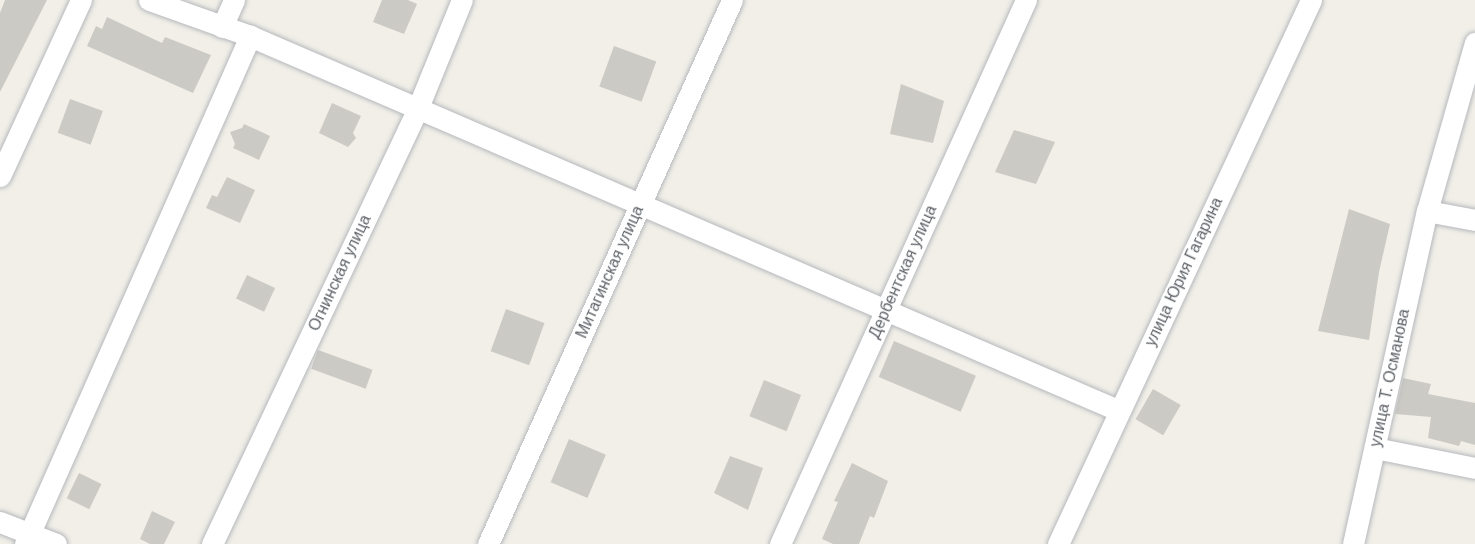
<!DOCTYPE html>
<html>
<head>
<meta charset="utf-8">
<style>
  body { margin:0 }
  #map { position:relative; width:1475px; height:544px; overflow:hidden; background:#f1efe8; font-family:Helvetica,sans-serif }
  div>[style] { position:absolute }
  .building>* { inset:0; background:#cccac5; transform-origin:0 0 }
  .roads { filter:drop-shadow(0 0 2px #b5b8bc) drop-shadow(0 0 2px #b5b8bc) }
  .street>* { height:21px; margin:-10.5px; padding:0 10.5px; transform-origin:10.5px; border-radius:10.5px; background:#fff }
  span { translate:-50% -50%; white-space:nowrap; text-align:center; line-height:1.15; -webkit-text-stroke:4.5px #fff; paint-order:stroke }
  .street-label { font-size:16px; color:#5f6368 }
</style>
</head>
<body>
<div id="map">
  <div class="building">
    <i style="clip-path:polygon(5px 0,47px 0,0 92px,0 13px)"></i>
    <i style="clip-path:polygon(382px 0,408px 0,417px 4px,404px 34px,373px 22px)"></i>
    <i style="clip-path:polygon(107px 17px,162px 43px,165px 37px,211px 55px,193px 93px,87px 46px,96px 26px,102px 29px)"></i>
    <i style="left:614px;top:46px;width:45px;height:43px;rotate:20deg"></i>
    <i style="clip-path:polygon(901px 84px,944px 101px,933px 143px,890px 134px)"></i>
    <i style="left:70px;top:99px;width:35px;height:36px;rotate:20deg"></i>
    <i style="clip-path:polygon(332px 103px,361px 116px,353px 133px,356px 138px,348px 147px,319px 133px)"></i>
    <i style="clip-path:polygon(244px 124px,270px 136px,259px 160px,233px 148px,235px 144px,230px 132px,242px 128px)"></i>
    <i style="clip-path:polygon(1014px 130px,1055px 142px,1036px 184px,995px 172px)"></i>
    <i style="clip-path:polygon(227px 177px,255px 190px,240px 223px,206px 208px,212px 195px,217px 197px)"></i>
    <i style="clip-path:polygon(1349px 209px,1390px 224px,1379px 272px,1369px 340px,1318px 331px)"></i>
    <i style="left:247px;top:275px;width:31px;height:26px;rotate:25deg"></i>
    <i style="left:506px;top:309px;width:41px;height:45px;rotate:20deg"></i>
    <i style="left:894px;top:341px;width:89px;height:39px;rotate:23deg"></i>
    <i style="left:318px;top:350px;width:58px;height:20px;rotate:20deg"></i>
    <i style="clip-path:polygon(1403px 378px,1431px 384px,1428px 394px,1475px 403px,1475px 445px,1461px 441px,1459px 446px,1428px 438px,1431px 417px,1395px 414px)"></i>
    <i style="left:764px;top:380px;width:40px;height:39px;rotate:22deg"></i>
    <i style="left:1153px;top:389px;width:32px;height:35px;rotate:30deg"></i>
    <i style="left:569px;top:439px;width:40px;height:47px;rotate:23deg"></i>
    <i style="clip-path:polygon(730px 456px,763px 468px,748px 510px,714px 493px)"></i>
    <i style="clip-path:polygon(852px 463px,888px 481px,874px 518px,870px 516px,859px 544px,833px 544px,822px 539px,838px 502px,834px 501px)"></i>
    <i style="left:79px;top:473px;width:25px;height:28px;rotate:26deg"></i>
    <i style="clip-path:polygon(152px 511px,175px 522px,164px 544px,150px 544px,140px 539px)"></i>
  </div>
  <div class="roads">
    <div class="street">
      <i style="left:149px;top:0;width:107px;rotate:19.6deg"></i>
      <i style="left:250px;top:36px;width:947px;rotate:23.32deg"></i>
      <i style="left:222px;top:27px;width:30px;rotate:-66deg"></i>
      <i style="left:0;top:176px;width:194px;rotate:-65.3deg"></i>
      <i style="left:1427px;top:211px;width:49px;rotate:10.6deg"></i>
      <i style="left:1375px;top:448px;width:102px;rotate:11.3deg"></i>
      <i style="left:0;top:522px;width:60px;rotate:21.4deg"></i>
      <i style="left:25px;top:544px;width:556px;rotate:-66.11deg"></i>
      <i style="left:212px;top:544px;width:480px;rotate:-64.7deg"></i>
      <i style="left:417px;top:110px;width:119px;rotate:-67.8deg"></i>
      <i style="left:488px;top:544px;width:596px;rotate:-65.84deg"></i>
      <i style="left:780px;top:544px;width:597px;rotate:-65.67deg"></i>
      <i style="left:1058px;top:544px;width:600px;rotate:-65.06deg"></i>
      <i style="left:1353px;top:544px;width:341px;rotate:-77.5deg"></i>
      <i style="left:1427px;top:211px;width:175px;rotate:-74.1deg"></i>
    </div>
  </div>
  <div class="street-label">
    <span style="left:610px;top:272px;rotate:-66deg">Митагинская улица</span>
    <span style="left:903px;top:272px;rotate:-66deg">Дербентская улица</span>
    <span style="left:1184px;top:272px;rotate:-65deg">улица Юрия Гагарина</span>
    <span style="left:340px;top:273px;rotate:-65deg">Огнинская улица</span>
    <span style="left:1390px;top:378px;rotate:-78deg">улица Т. Османова</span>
  </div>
</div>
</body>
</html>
